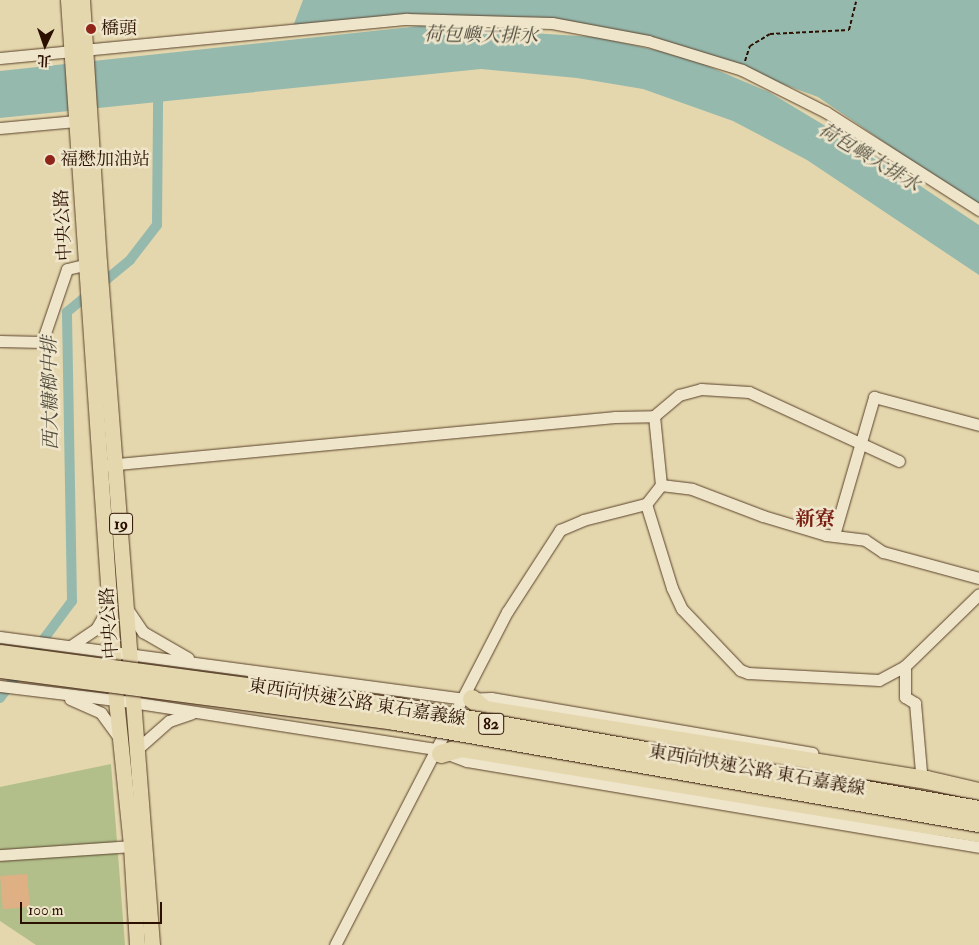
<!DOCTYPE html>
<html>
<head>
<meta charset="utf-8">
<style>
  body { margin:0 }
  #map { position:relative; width:979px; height:945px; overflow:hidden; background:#e5d7ad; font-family:"IM FELL Double Pica","Noto Serif TC",serif }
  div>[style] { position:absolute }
  .green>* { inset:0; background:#b2bf8b }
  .water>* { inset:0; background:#96b9ae }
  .canal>* { height:10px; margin:-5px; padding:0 5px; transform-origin:5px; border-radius:5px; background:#96b9ae }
  .building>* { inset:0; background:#dfb083; transform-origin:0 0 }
  .path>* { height:2px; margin-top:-1px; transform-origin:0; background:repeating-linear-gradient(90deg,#2b1000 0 4px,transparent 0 6.5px) }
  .roads { filter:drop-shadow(0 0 1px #5a422b) drop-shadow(0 0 1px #5a422b) }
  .minor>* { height:11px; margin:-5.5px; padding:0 5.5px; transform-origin:5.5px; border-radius:5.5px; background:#eee5ca }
  .major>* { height:15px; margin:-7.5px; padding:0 7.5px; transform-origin:7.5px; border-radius:7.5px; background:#e5d7ad }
  .highway>* { height:18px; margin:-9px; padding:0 9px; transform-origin:9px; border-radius:9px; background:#e5d7ad }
  .bridges { filter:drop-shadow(0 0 1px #2b1000) drop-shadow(0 0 1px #2b1000) }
  .highway-bridge>* { height:18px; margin:-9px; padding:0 9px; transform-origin:9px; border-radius:9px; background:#e5d7ad }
  .dots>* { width:14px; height:14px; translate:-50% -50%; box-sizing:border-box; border:2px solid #eee5ca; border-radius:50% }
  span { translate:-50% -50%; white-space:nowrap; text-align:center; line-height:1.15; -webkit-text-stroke:5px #eee5ca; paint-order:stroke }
  .shield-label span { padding:1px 4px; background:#eee5ca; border:1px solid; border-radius:4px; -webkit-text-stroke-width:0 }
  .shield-label { font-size:16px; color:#2b1000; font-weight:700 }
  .poi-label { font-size:18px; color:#2b1000 }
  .left { translate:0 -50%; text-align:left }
  .street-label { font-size:18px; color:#2b1000 }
  .water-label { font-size:19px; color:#504b3d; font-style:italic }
  .quarter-label { font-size:20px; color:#7a1f14; font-weight:700 }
  .north { position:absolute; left:20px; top:20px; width:50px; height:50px; -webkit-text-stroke:4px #eee5ca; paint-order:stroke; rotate:183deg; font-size:14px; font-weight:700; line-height:20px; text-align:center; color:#2b1000 }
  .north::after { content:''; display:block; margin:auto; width:18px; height:22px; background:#2b1000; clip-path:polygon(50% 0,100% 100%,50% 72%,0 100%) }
  .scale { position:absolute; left:20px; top:902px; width:142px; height:22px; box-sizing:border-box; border:2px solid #2b1000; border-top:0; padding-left:6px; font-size:15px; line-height:18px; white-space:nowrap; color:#2b1000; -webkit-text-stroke:4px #eee5ca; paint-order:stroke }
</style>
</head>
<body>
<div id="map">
  <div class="green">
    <i style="clip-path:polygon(111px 764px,125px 945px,36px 945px,0 921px,0 787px)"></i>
  </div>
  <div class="water">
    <i style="clip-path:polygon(303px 0,979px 0,979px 207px,818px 97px,678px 46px,534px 17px,292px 29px)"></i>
    <i style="clip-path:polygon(420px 26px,595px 37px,660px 51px,703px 64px,769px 92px,877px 157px,979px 225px,979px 275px,807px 160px,733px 121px,643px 89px,577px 78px,481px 69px,0 118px,0 71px)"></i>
  </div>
  <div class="canal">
    <i style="left:0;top:698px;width:121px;rotate:-53.4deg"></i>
    <i style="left:72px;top:601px;width:289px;rotate:-91deg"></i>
    <i style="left:67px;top:312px;width:82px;rotate:-39.5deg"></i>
    <i style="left:130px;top:260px;width:44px;rotate:-52.4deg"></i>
    <i style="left:157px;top:225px;width:124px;rotate:-89.5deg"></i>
  </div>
  <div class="building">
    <i style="left:27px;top:874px;width:33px;height:27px;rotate:85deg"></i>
  </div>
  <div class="path">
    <i style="left:745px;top:61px;width:16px;rotate:-72deg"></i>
    <i style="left:750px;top:46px;width:23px;rotate:-31deg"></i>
    <i style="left:770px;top:34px;width:79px;rotate:-2.9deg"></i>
    <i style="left:849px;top:30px;width:29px;rotate:-76deg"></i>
  </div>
  <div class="roads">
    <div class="minor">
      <i style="left:0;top:58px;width:409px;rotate:-5.5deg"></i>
      <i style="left:407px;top:19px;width:145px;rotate:1.6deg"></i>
      <i style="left:552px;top:23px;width:98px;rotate:10.6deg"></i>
      <i style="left:648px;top:41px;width:98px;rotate:17.1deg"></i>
      <i style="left:742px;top:70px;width:94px;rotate:26.6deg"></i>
      <i style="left:826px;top:112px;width:182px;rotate:32.6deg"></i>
      <i style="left:0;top:128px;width:76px;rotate:-5.3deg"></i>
      <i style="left:0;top:341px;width:42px;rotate:1.4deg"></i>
      <i style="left:42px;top:342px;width:77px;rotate:-71.1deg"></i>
      <i style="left:67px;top:269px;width:18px;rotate:-13deg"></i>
      <i style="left:654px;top:416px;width:69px;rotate:84.2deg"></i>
      <i style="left:661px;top:485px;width:24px;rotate:128deg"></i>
      <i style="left:646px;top:504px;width:88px;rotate:72.8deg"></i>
      <i style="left:672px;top:588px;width:23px;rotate:65deg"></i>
      <i style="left:682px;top:609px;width:84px;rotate:46.4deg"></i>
      <i style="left:740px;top:670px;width:9px;rotate:21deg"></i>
      <i style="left:748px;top:673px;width:131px;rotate:3.1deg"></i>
      <i style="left:879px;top:680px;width:30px;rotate:-28deg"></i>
      <i style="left:905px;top:666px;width:103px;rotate:-44.2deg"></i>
      <i style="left:107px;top:465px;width:510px;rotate:-5.4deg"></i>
      <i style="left:615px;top:417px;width:39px;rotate:-1deg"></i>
      <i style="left:654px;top:416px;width:33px;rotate:-40deg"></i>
      <i style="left:679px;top:395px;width:23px;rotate:-15deg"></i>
      <i style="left:701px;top:389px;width:48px;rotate:3.6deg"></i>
      <i style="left:749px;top:392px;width:165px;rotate:24.7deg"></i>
      <i style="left:661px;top:485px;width:31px;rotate:7deg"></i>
      <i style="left:692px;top:489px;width:76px;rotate:20.8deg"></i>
      <i style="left:763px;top:516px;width:66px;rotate:16.8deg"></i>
      <i style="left:826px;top:535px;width:39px;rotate:7deg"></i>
      <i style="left:865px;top:540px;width:22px;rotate:34deg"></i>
      <i style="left:883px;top:552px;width:99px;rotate:15.2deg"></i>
      <i style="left:834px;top:535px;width:144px;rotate:-73.8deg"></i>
      <i style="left:874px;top:397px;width:109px;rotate:14.9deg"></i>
      <i style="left:128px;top:610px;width:27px;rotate:56deg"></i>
      <i style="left:143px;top:632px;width:52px;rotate:30deg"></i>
      <i style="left:0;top:637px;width:467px;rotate:7.6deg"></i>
      <i style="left:463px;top:699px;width:28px;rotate:-2deg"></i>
      <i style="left:491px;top:698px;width:326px;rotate:9.7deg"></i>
      <i style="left:72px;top:645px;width:29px;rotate:-34deg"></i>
      <i style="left:96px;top:629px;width:28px;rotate:-60deg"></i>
      <i style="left:905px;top:666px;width:31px;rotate:90deg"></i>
      <i style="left:905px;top:697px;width:12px;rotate:31deg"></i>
      <i style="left:915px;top:703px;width:69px;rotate:85deg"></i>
      <i style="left:0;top:686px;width:133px;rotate:6.9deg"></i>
      <i style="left:132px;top:702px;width:307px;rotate:8.8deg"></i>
      <i style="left:435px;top:749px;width:34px;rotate:21deg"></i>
      <i style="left:467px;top:761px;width:519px;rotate:9.53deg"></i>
      <i style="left:70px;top:699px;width:34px;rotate:24deg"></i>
      <i style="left:101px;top:713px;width:32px;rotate:54deg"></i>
      <i style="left:136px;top:750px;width:44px;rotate:-41.3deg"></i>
      <i style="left:169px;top:721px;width:24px;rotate:-19deg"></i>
      <i style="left:0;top:855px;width:131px;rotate:-3.9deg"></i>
      <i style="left:335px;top:945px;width:375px;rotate:-62.7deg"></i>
      <i style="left:507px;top:612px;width:98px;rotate:-57.1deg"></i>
      <i style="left:560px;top:530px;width:25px;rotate:-23deg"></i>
      <i style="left:583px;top:520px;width:65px;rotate:-14.3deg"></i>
    </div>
    <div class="major">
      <i style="left:68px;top:0;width:702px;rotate:86.08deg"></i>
      <i style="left:116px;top:700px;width:147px;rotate:84.1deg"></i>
      <i style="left:131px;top:846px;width:99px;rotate:86.5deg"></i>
      <i style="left:82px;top:0;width:263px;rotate:86.3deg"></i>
      <i style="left:99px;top:262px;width:685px;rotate:85.56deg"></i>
    </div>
    <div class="highway">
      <i style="left:472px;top:699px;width:17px;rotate:40deg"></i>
      <i style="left:485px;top:710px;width:448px;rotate:9deg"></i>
      <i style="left:927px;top:780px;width:53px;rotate:13deg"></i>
      <i style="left:441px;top:754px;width:22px;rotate:-16deg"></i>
      <i style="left:462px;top:748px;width:524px;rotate:9.34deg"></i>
    </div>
  </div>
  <div class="bridges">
    <div class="highway-bridge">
      <i style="left:0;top:654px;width:402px;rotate:7.6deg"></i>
      <i style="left:398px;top:707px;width:590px;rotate:10.05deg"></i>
      <i style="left:0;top:669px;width:398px;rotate:7.5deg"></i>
      <i style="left:395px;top:721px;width:593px;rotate:9.91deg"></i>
    </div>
  </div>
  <div class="dots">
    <i style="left:91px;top:29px;background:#8f2418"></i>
    <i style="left:50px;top:160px;background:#8f2418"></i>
  </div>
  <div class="shield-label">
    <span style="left:121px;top:524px">19</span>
    <span style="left:491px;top:724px">82</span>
  </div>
  <div class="poi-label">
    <span class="left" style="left:101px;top:29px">橋頭</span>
    <span class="left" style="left:60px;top:160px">福懋加油站</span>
  </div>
  <div class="street-label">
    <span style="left:64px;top:225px;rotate:-93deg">中央公路</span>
    <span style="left:110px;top:623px;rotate:-94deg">中央公路</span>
    <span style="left:357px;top:703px;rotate:9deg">東西向快速公路 東石嘉義線</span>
    <span style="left:757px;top:771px;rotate:10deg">東西向快速公路 東石嘉義線</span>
  </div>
  <div class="water-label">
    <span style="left:481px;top:36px;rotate:1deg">荷包嶼大排水</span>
    <span style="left:869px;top:158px;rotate:31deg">荷包嶼大排水</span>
    <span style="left:51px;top:393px;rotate:-91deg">西大糠榔中排</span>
  </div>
  <div class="quarter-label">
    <span style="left:815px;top:518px">新寮</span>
  </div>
  <div class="north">北</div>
  <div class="scale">100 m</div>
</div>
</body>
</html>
